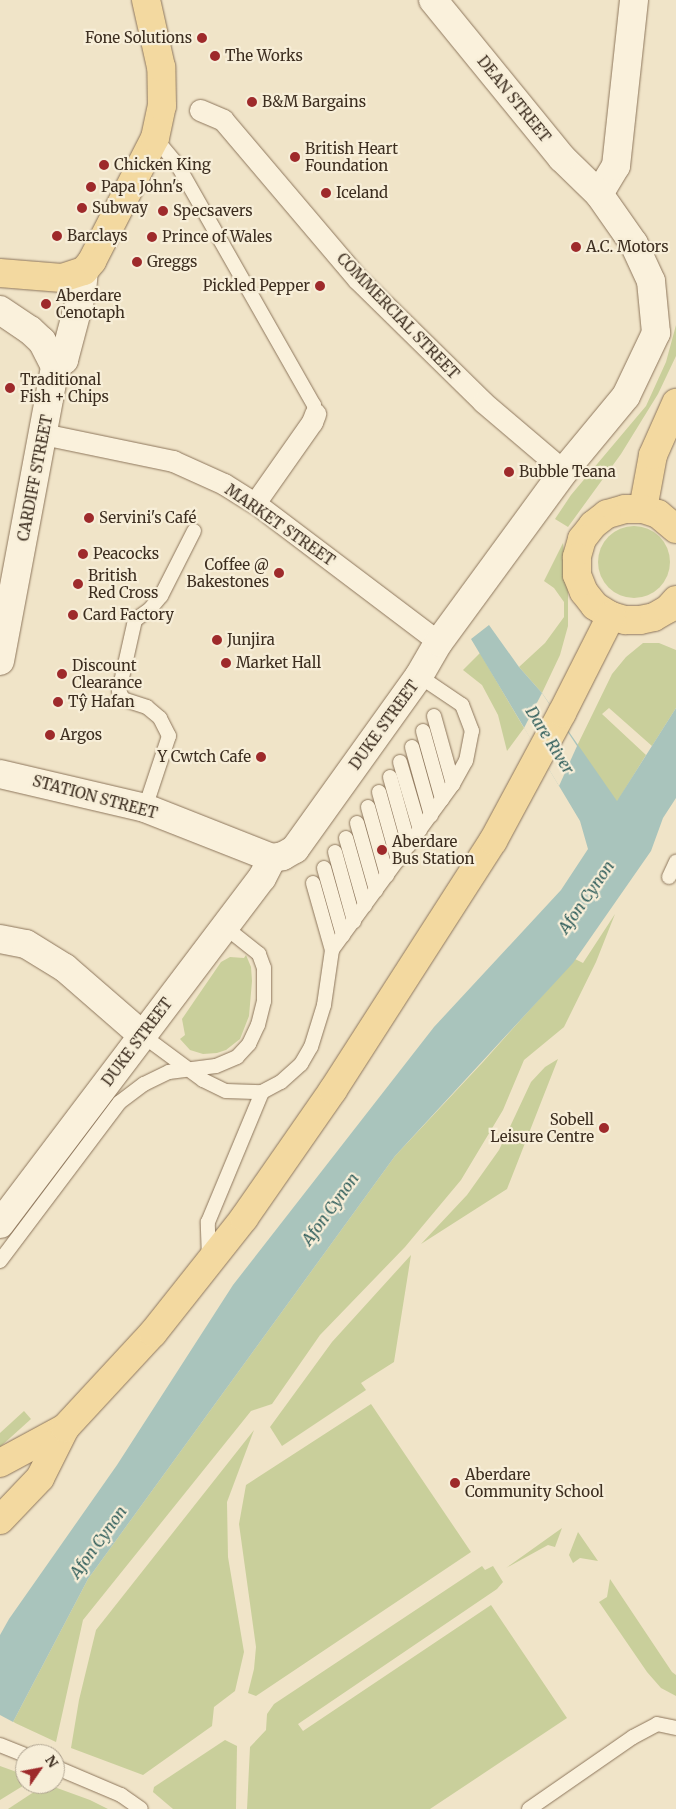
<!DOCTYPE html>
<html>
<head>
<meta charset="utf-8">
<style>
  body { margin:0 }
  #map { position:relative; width:676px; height:1809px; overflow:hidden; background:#f0e4c8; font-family:Merriweather,serif }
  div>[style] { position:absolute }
  .green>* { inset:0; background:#c9cf9b }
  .round { border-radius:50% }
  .water>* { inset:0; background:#a9c4bc }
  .pier>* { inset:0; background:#f0e4c8 }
  .roads { filter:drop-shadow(0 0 1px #8d765c) drop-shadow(0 0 1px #8d765c) }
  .service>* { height:14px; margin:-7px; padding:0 7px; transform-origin:7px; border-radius:7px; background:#faf1dc }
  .pedestrian>* { height:21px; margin:-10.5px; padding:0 10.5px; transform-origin:10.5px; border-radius:10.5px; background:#faf1dc }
  .minor>* { height:28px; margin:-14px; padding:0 14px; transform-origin:14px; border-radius:14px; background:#faf1dc }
  .secondary>* { height:28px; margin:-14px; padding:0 14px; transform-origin:14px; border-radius:14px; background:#faf1dc }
  .primary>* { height:28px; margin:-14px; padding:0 14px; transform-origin:14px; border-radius:14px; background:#f3d9a0 }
  .dots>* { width:14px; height:14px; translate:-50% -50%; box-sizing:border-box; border:2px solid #f7eed8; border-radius:50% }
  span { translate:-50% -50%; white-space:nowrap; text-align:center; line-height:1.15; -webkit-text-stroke:4.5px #f7eed8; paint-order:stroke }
  .poi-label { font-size:15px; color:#3d2e20 }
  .right { translate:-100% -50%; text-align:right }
  .left { translate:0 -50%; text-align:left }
  .street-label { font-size:15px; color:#3d2e20 }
  .water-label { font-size:16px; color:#2f5d5a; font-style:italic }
  .north { position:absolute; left:15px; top:1744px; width:50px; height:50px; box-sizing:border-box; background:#f7eed8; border:1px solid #ada18e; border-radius:50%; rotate:57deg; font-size:14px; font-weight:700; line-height:20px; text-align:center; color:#3d2e20 }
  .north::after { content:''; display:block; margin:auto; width:18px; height:22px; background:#9e2a2b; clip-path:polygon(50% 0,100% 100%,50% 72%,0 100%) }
</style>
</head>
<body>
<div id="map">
  <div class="green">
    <i style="clip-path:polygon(676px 325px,676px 356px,658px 394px,621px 454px,568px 527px,555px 519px,571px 495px,646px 406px,666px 362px)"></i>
    <i class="round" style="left:598px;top:526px;width:72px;height:72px"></i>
    <i style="clip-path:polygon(563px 543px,568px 589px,568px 626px,560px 655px,542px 693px,519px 667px,545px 643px,564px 617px,564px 602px,554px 588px,544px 581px)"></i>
    <i style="clip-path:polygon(643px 643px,659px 643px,676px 650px,676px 708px,652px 746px,609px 708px,602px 714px,646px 755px,617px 802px,577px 746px,612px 674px,626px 657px)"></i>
    <i style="clip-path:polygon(480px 653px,524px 728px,507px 751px,498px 715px,482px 685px,463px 670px)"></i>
    <i style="clip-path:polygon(615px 914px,596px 962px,564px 1027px,524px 1060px,503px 1110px,461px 1180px,405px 1247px,320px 1335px,272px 1404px,251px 1411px,83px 1620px,56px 1742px,13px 1722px,88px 1579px,395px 1156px,483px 1062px,575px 959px,583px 963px)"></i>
    <i style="clip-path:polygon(246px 955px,251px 967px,252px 981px,249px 1016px,240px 1039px,226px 1050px,217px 1053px,203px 1054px,190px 1050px,180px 1039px,185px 1035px,182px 1019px,221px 962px,230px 957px,244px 958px)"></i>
    <i style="clip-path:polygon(558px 1059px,507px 1189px,421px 1244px,467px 1195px,499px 1150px,531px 1082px,545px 1067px)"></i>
    <i style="clip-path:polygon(411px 1255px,394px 1362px,361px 1383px,366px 1390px,282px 1446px,270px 1427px,332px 1342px)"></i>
    <i style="clip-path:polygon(371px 1404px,471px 1552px,256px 1696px,248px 1693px,254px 1669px,256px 1647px,239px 1524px,246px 1485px)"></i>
    <i style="clip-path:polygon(24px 1411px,31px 1419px,0 1447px,0 1433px)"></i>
    <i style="clip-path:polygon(254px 1430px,227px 1502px,228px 1557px,244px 1652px,235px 1691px,214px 1707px,212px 1726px,143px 1775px,71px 1748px,79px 1700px,96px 1630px)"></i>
    <i style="clip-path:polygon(562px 1528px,555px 1547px,548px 1545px,506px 1568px)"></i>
    <i style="clip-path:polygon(578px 1532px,598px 1561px,580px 1558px,573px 1563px,569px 1555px)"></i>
    <i style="clip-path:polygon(482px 1566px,485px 1570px,493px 1566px,503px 1582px,497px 1589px,298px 1724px,303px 1731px,491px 1605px,567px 1718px,430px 1809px,247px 1809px,250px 1747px,266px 1730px,267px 1714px,274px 1704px)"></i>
    <i style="clip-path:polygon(610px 1579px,672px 1672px,676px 1675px,676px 1696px,661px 1688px,647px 1672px,599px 1602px,607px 1597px)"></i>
    <i style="clip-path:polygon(225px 1740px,237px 1746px,236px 1809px,173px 1809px,153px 1792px,154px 1787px)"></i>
    <i style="clip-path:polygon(0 1766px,25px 1775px,26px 1784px,0 1800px)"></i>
    <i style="clip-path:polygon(46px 1784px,90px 1800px,108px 1809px,8px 1809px)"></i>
  </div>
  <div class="water">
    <i style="clip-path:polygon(489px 625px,519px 667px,542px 693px,617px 801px,676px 708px,676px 798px,663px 818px,651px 851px,573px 963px,395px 1156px,88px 1579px,13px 1722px,0 1738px,0 1635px,9px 1619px,117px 1465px,233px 1285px,434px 1027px,561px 890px,588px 849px,580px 821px,471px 639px)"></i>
  </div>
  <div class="pier">
    <i style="clip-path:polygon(542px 693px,577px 746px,559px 786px,524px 728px)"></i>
    <i style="clip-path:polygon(0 1715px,15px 1723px,0 1741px)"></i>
  </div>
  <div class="roads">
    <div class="service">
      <i style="left:155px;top:138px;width:34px;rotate:50deg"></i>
      <i style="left:177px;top:164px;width:277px;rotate:60.4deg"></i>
      <i style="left:314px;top:405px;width:9px;rotate:84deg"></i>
      <i style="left:434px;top:716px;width:71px;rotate:74.4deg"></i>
      <i style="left:423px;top:731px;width:71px;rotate:74.4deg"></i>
      <i style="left:412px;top:747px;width:71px;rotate:74.4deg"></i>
      <i style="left:400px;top:762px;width:71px;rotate:73.6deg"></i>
      <i style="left:390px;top:777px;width:71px;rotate:74.4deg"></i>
      <i style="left:379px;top:792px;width:71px;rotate:74.4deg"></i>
      <i style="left:368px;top:807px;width:71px;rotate:74.4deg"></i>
      <i style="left:145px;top:808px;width:76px;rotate:-71.6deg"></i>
      <i style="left:169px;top:736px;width:20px;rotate:-117deg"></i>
      <i style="left:160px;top:718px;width:17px;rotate:-140deg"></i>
      <i style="left:147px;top:707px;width:25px;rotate:-162deg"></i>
      <i style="left:123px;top:699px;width:9px;rotate:-117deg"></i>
      <i style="left:119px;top:691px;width:73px;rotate:-77.3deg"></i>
      <i style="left:135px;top:620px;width:19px;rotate:-36deg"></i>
      <i style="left:150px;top:609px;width:17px;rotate:-50deg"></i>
      <i style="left:161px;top:596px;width:73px;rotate:-63.1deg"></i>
      <i style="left:357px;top:823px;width:70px;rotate:74.2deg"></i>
      <i style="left:346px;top:838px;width:70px;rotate:74.2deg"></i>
      <i style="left:335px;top:852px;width:72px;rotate:74.6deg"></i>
      <i style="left:324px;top:868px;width:70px;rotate:74.2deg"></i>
      <i style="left:669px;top:877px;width:17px;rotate:-65deg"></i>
      <i style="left:313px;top:883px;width:70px;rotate:74.2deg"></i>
      <i style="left:142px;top:1035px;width:76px;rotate:36.4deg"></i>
      <i style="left:203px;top:1080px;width:25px;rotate:26deg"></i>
      <i style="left:226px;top:1091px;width:36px;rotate:2deg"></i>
      <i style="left:262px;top:1092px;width:21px;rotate:-28deg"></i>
      <i style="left:281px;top:1082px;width:27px;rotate:-42deg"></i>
      <i style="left:301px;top:1064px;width:20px;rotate:-60deg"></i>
      <i style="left:311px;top:1047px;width:44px;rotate:-72.8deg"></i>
      <i style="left:324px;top:1005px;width:56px;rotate:-81.7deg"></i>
      <i style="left:332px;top:950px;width:205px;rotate:-53.9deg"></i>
      <i style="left:453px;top:784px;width:26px;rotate:-61deg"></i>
      <i style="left:466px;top:761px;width:31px;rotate:-79deg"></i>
      <i style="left:472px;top:731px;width:28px;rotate:-111deg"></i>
      <i style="left:462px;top:705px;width:52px;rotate:-146deg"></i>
      <i style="left:209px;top:1259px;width:37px;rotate:-92deg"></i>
      <i style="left:208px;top:1222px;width:141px;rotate:-67.4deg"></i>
      <i style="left:0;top:1261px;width:199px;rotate:-53deg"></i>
      <i style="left:120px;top:1102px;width:30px;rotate:-37deg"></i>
      <i style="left:144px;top:1084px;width:28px;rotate:-26deg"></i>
      <i style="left:169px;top:1072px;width:47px;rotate:-7.3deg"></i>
      <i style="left:216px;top:1066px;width:23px;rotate:-23deg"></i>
      <i style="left:237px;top:1057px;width:18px;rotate:-47deg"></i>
      <i style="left:249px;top:1044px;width:21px;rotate:-65deg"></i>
      <i style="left:258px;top:1025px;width:25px;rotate:-76deg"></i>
      <i style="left:264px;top:1001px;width:33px;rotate:-90deg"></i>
      <i style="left:264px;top:968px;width:15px;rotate:-110deg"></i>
      <i style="left:259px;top:954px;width:43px;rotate:-141.5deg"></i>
      <i style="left:0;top:1745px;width:27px;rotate:22deg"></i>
      <i style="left:55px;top:1767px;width:72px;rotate:23deg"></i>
      <i style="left:121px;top:1795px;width:24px;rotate:35deg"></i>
      <i style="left:529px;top:1809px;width:126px;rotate:-34.7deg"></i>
      <i style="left:633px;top:1737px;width:27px;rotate:-28deg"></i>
      <i style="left:657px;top:1724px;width:19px;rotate:12deg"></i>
    </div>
    <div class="pedestrian">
      <i style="left:200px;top:110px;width:25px;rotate:23deg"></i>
      <i style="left:223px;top:120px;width:209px;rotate:49.7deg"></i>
      <i style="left:358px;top:279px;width:175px;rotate:44.5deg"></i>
      <i style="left:483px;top:402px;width:106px;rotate:40.4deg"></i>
      <i style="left:43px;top:434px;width:133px;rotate:11.7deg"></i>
      <i style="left:173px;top:461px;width:56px;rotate:24.3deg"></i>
      <i style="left:224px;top:484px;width:36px;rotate:32deg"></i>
      <i style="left:255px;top:503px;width:231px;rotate:37.1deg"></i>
      <i style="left:255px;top:503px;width:99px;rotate:-54.9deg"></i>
      <i style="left:312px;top:422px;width:9px;rotate:-69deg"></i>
    </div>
    <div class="minor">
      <i style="left:599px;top:194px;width:33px;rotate:-59deg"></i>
      <i style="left:616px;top:166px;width:167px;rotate:-83.8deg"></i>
      <i style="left:0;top:774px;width:149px;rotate:13.2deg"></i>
      <i style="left:145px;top:808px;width:136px;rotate:21.5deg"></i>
      <i style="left:0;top:939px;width:26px;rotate:11deg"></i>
      <i style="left:26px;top:944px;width:46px;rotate:31.6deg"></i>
      <i style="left:65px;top:968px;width:102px;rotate:41deg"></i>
      <i style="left:0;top:1224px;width:434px;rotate:-52.9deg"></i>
      <i style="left:262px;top:878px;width:22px;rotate:-63deg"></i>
      <i style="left:272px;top:858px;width:11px;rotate:-10deg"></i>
      <i style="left:283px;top:856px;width:14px;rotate:-30deg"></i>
      <i style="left:295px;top:849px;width:213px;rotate:-54.4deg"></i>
      <i style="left:419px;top:676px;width:39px;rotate:-60deg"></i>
      <i style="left:439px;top:642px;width:212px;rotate:-53.8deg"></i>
      <i style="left:564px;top:471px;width:97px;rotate:-50.4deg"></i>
      <i style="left:626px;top:396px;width:70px;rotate:-64.5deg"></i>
      <i style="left:656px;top:333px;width:52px;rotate:-95.5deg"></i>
      <i style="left:651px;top:281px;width:41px;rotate:-114.7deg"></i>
      <i style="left:634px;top:244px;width:61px;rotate:-125deg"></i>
      <i style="left:599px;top:194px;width:52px;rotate:-135.8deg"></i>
      <i style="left:562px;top:158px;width:204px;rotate:-129.2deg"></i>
    </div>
    <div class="secondary">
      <i style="left:0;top:310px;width:36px;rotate:34deg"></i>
      <i style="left:30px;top:330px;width:16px;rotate:43deg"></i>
      <i style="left:42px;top:341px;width:28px;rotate:63deg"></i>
      <i style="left:0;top:661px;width:300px;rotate:-79.4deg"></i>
      <i style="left:55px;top:366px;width:11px;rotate:-34deg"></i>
      <i style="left:64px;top:360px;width:70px;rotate:-75.2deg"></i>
      <i style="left:82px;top:292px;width:21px;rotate:-85deg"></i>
    </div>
    <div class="primary">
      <i style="left:0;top:273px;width:62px;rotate:4.6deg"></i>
      <i style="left:62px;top:278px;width:23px;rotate:-18deg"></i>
      <i style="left:84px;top:271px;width:13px;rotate:-51deg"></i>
      <i style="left:92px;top:261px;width:138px;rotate:-62.9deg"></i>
      <i style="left:155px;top:138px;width:33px;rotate:-78deg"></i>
      <i style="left:162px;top:106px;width:39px;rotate:-91deg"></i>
      <i style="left:161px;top:67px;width:69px;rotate:-102.6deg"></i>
      <i style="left:643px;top:509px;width:55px;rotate:-79.5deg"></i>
      <i style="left:653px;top:455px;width:57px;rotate:-66.1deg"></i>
      <i style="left:676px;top:529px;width:23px;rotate:-140deg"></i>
      <i style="left:658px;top:514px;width:16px;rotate:-162deg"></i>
      <i style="left:643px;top:509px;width:18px;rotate:180deg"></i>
      <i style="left:625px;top:509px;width:19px;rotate:164deg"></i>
      <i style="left:607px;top:514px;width:18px;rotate:142deg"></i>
      <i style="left:593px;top:525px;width:18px;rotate:128deg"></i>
      <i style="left:582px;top:539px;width:19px;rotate:106deg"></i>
      <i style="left:577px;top:557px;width:18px;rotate:90deg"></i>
      <i style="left:577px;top:575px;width:18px;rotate:68deg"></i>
      <i style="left:584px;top:592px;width:18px;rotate:52deg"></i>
      <i style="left:595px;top:606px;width:19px;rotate:32deg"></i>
      <i style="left:611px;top:616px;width:15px;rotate:16deg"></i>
      <i style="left:625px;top:620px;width:15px"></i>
      <i style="left:640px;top:620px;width:14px;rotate:-12deg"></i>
      <i style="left:654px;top:617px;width:16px;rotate:-30deg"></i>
      <i style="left:668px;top:609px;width:12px;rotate:-48deg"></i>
      <i style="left:0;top:1463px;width:74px;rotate:-28.3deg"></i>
      <i style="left:0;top:1520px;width:58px;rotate:-46.4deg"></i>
      <i style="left:40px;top:1478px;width:56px;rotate:-63.4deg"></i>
      <i style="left:65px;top:1428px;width:129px;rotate:-47.2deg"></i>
      <i style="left:153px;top:1333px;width:147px;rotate:-51.6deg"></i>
      <i style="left:244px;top:1218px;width:156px;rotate:-55.2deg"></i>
      <i style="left:333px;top:1090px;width:296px;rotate:-57.3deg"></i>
      <i style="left:493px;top:841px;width:145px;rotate:-61.7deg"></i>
      <i style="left:562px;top:713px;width:109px;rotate:-63.2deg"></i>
    </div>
  </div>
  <div class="dots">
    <i style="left:202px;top:38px;background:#9e2a2b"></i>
    <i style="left:215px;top:56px;background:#9e2a2b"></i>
    <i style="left:252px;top:102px;background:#9e2a2b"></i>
    <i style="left:295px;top:157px;background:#9e2a2b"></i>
    <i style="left:104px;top:165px;background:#9e2a2b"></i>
    <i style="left:91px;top:187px;background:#9e2a2b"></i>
    <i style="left:326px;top:193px;background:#9e2a2b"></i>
    <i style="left:82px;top:208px;background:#9e2a2b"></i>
    <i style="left:163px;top:211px;background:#9e2a2b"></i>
    <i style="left:57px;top:236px;background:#9e2a2b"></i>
    <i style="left:152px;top:237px;background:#9e2a2b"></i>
    <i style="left:576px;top:247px;background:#9e2a2b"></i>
    <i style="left:137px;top:262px;background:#9e2a2b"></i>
    <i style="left:320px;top:286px;background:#9e2a2b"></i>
    <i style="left:46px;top:304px;background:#9e2a2b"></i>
    <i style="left:10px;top:388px;background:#9e2a2b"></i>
    <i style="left:509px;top:472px;background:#9e2a2b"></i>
    <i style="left:89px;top:518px;background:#9e2a2b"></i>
    <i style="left:83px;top:554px;background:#9e2a2b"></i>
    <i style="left:279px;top:573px;background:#9e2a2b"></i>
    <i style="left:78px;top:584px;background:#9e2a2b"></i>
    <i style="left:73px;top:615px;background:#9e2a2b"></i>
    <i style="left:217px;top:640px;background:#9e2a2b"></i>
    <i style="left:226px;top:663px;background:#9e2a2b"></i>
    <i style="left:62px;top:674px;background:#9e2a2b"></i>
    <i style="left:58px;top:702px;background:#9e2a2b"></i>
    <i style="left:50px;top:735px;background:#9e2a2b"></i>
    <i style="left:261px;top:757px;background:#9e2a2b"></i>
    <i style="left:382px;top:850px;background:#9e2a2b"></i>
    <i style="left:604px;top:1128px;background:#9e2a2b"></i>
    <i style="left:455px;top:1483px;background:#9e2a2b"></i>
  </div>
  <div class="poi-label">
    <span class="right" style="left:192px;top:38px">Fone Solutions</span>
    <span class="left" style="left:225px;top:56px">The Works</span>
    <span class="left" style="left:262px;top:102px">B&amp;M Bargains</span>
    <span class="left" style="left:305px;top:157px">British Heart<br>Foundation</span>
    <span class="left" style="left:114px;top:165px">Chicken King</span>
    <span class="left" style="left:101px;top:187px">Papa John's</span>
    <span class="left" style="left:336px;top:193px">Iceland</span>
    <span class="left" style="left:92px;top:208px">Subway</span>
    <span class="left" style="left:173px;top:211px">Specsavers</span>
    <span class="left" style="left:67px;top:236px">Barclays</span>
    <span class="left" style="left:162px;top:237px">Prince of Wales</span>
    <span class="left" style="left:586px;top:247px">A.C. Motors</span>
    <span class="left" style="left:147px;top:262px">Greggs</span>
    <span class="right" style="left:310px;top:286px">Pickled Pepper</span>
    <span class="left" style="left:56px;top:304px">Aberdare<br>Cenotaph</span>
    <span class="left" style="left:20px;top:388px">Traditional<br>Fish + Chips</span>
    <span class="left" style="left:519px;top:472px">Bubble Teana</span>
    <span class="left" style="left:99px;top:518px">Servini's Café</span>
    <span class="left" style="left:93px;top:554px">Peacocks</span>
    <span class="right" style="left:269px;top:573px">Coffee @<br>Bakestones</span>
    <span class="left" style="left:88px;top:584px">British<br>Red Cross</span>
    <span class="left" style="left:83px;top:615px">Card Factory</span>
    <span class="left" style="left:227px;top:640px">Junjira</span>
    <span class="left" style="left:236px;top:663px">Market Hall</span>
    <span class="left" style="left:72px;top:674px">Discount<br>Clearance</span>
    <span class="left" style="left:68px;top:702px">Tŷ Hafan</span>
    <span class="left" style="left:60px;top:735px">Argos</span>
    <span class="right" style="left:251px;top:757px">Y Cwtch Cafe</span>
    <span class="left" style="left:392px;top:850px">Aberdare<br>Bus Station</span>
    <span class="right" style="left:594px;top:1128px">Sobell<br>Leisure Centre</span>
    <span class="left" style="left:465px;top:1483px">Aberdare<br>Community School</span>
  </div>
  <div class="street-label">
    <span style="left:514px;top:99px;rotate:51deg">DEAN STREET</span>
    <span style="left:398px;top:316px;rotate:46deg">COMMERCIAL STREET</span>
    <span style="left:35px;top:478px;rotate:-79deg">CARDIFF STREET</span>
    <span style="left:280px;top:525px;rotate:35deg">MARKET STREET</span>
    <span style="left:384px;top:725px;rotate:-54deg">DUKE STREET</span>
    <span style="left:95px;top:797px;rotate:15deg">STATION STREET</span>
    <span style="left:137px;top:1042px;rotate:-53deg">DUKE STREET</span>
  </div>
  <div class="water-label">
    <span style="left:550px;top:740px;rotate:58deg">Dare River</span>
    <span style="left:586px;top:897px;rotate:-55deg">Afon Cynon</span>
    <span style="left:330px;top:1209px;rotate:-54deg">Afon Cynon</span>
    <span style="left:98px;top:1542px;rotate:-54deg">Afon Cynon</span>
  </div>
  <div class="north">N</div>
</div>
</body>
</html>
